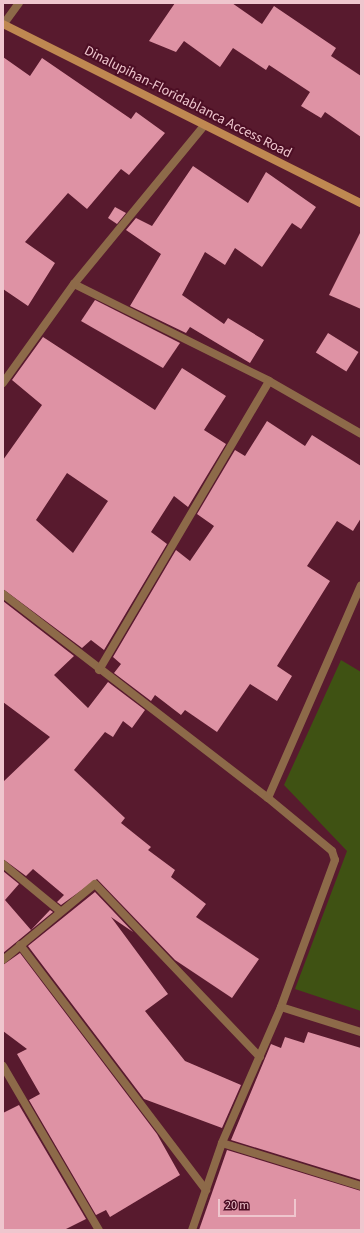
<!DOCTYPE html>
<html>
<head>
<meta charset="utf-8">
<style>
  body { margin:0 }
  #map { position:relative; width:364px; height:1233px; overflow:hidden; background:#581a2e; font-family:"Source Sans 3",sans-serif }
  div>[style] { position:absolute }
  .green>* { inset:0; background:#3f5213 }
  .building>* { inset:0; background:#de92a4; transform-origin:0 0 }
  .street>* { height:8px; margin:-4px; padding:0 4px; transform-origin:4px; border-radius:4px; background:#8d6a49 }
  .secondary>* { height:8px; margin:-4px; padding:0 4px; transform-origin:4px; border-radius:4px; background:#bf8851 }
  span { translate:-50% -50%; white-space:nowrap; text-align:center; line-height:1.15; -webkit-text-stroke:4px #4c0e24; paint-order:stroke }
  .street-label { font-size:14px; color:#efc6ce }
  .frame { position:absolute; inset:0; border:4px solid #efc6ce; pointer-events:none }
  .scale { position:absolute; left:218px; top:1199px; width:78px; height:18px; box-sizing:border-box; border:2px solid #efc6ce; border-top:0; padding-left:5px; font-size:12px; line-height:14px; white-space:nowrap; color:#efc6ce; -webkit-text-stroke:3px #4c0e24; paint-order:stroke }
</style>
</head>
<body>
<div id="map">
  <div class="green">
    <i style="clip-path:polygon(341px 660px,361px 672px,361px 1011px,295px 989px,347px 851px,284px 785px)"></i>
  </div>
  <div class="building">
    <i style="clip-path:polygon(175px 3px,232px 3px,262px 24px,274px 6px,336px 48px,331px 56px,361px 76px,361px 137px,325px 112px,321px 118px,301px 106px,310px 92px,269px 65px,266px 70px,233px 48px,220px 67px,184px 41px,176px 52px,149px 41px)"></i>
    <i style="clip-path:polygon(3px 57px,30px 76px,42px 58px,131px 119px,136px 112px,165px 133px,129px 175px,121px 169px,87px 209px,68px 193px,25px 242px,55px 263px,28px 306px,3px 289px)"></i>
    <i style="clip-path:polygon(193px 166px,248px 203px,266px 172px,316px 207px,301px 229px,292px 223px,262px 267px,235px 248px,225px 265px,205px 252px,182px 295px,224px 324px,228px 318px,264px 340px,250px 363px,190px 327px,186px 333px,130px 306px,161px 254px,126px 230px,136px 218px,152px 226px)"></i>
    <i style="clip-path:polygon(115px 207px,126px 213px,117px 224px,108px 218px)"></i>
    <i style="clip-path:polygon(361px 231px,361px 309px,329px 295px)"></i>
    <i style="clip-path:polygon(95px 300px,180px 343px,163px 368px,81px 321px)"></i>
    <i style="left:328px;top:333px;width:36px;height:23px;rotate:32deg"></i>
    <i style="clip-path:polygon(evenodd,43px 337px,155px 410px,182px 368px,226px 396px,204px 430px,226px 444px,188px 507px,174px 496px,151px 532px,167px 544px,104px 650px,91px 640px,82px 648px,3px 589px,3px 460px,42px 405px,12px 380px,43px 337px,67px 473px,108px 501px,73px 553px,36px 520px,67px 473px)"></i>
    <i style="clip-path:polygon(267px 421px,305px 446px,312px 435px,361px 466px,361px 518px,353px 531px,337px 521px,307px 566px,330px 581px,277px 666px,292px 676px,277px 701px,250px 684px,217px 732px,185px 710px,181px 715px,155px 695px,151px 701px,114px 673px,121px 664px,113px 657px,176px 550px,190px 561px,214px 526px,197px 514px,235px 450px,245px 456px)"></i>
    <i style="clip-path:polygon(3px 601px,74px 656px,54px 675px,88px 708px,108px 682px,145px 710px,132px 728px,123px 721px,113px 737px,105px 732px,74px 770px,125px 818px,121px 823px,151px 847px,148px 850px,175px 870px,171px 877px,206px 904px,196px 917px,259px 959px,232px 998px,175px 960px,97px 879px,61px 905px,57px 902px,64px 895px,33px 869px,26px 876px,3px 859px,3px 782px,50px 737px,3px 702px)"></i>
    <i style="clip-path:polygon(3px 871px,19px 884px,5px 900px,31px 930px,50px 910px,53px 912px,3px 953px)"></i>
    <i style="clip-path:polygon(95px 892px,133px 932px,111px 917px,168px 994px,145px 1011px,185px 1061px,241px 1085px,222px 1128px,144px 1099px,28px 946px)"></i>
    <i style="clip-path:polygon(20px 953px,157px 1134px,180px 1175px,110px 1217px,106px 1210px,96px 1215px,29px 1100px,40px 1094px,17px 1054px,27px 1049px,3px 1031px,3px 965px)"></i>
    <i style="clip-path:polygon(308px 1032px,361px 1048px,361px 1180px,231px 1140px,271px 1044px,281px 1048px,285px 1037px,304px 1043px)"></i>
    <i style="clip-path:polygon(19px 1105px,86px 1219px,64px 1230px,3px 1230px,3px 1113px)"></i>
    <i style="clip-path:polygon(227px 1150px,361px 1191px,361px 1230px,199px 1230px)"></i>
  </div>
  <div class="street">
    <i style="left:3px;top:25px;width:27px;rotate:-54deg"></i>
    <i style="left:74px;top:284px;width:218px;rotate:26.4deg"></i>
    <i style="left:269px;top:381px;width:106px;rotate:29.9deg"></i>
    <i style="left:3px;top:383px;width:122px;rotate:-54.4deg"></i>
    <i style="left:74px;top:284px;width:205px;rotate:-50.6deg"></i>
    <i style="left:3px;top:594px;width:334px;rotate:37.6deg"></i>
    <i style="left:268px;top:798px;width:83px;rotate:39.6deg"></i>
    <i style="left:332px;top:851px;width:9px;rotate:72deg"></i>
    <i style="left:335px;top:860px;width:157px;rotate:110.2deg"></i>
    <i style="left:281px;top:1007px;width:148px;rotate:113.5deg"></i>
    <i style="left:222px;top:1143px;width:92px;rotate:109deg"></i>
    <i style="left:99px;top:670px;width:335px;rotate:-59.5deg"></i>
    <i style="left:268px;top:798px;width:232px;rotate:-66.4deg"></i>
    <i style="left:3px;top:864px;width:74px;rotate:39.5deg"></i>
    <i style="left:20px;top:945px;width:308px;rotate:52.8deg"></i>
    <i style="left:3px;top:960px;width:119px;rotate:-39.6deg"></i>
    <i style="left:95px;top:884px;width:239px;rotate:46.4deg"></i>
    <i style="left:281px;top:1007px;width:84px;rotate:17.4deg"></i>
    <i style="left:3px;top:1066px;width:190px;rotate:59.7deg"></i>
    <i style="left:222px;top:1143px;width:145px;rotate:17.2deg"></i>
  </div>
  <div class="secondary">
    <i style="left:3px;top:24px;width:400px;rotate:26.6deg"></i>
  </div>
  <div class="street-label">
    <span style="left:188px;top:102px;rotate:27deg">Dinalupihan-Floridablanca Access Road</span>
  </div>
  <div class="frame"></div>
  <div class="scale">20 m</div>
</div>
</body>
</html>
